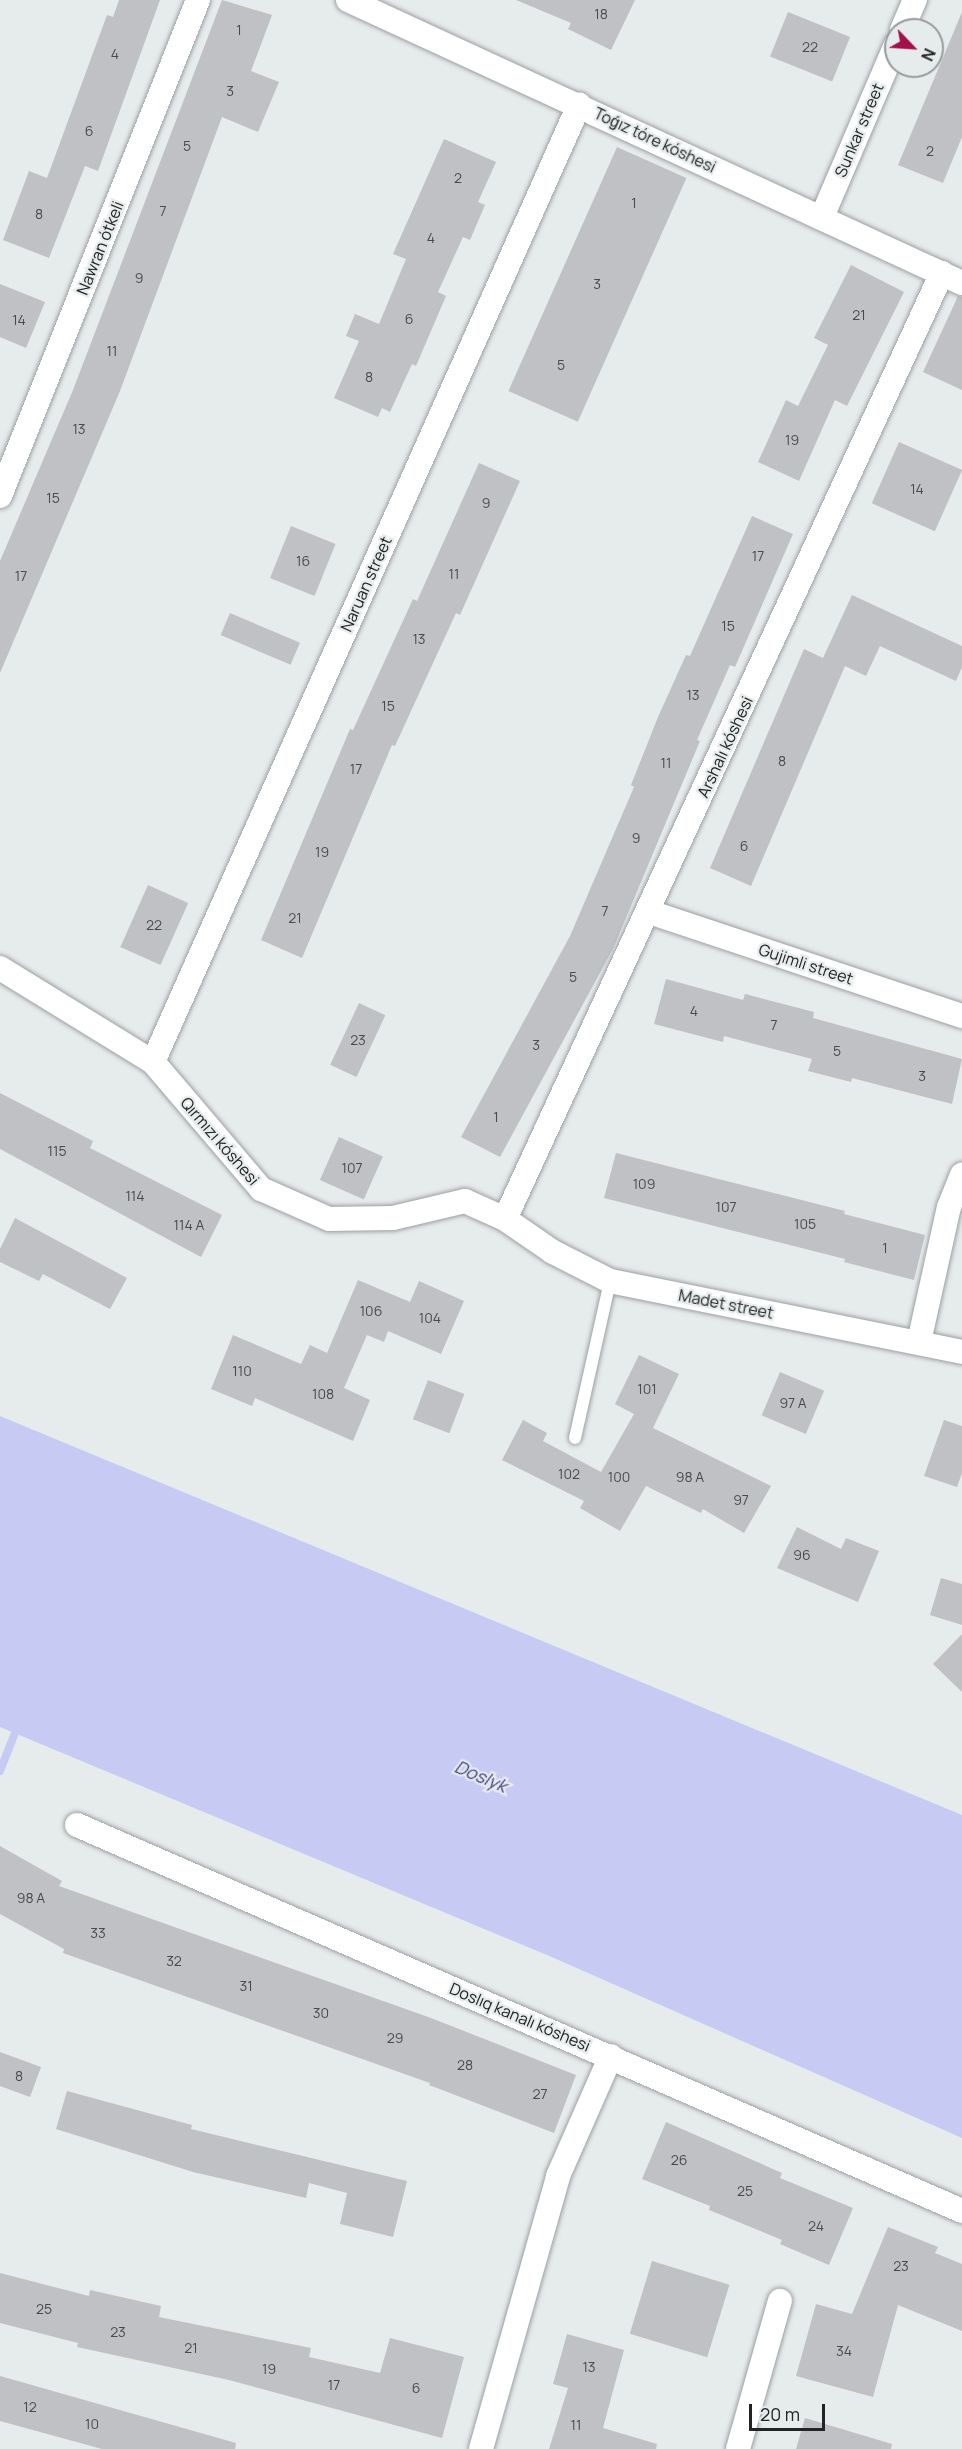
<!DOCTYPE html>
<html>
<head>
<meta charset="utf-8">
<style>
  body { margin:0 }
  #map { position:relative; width:962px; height:2449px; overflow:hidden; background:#e6ebec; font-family:Manrope,sans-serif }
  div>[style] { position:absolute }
  .water>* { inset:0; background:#c7cbf4 }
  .stream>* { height:8px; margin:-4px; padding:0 4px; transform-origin:4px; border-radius:4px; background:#c7cbf4 }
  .building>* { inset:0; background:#bfc1c5; transform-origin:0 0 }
  .roads { filter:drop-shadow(0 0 2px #9ca0a2) drop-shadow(0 0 2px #9ca0a2) }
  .lane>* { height:12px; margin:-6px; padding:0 6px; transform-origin:6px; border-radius:6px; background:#fff }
  .street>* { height:24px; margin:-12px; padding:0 12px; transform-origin:12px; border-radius:12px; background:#fff }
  span { translate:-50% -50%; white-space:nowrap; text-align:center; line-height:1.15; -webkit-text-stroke:4.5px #e6ebec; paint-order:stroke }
  .number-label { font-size:14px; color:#494a4c }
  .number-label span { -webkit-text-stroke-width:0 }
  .street-label { font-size:16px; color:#222324 }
  .water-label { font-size:18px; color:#42408e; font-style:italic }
  .north { position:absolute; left:884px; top:18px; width:60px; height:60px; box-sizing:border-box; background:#e6ebec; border:2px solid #989b9c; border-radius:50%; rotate:115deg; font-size:16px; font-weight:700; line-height:24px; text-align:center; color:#222324 }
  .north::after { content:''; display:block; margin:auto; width:21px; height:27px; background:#a5104a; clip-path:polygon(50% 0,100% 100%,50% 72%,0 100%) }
  .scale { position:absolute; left:749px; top:2404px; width:76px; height:27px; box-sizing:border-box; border:3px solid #222324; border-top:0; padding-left:8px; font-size:18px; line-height:21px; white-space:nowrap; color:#222324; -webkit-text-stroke:4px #e6ebec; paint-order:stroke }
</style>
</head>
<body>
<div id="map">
  <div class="water">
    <i style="clip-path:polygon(0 1416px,962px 1815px,962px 2138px,554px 1958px,0 1727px)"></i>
  </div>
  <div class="stream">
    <i style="left:0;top:1771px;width:41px;rotate:-68.5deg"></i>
  </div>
  <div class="building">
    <i style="clip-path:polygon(119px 0,160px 0,98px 171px,85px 166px,49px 258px,3px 240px,29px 171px,47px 178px,107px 15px,113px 17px)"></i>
    <i style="clip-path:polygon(222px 0,272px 15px,251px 71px,279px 82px,258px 132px,222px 117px,120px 391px,0 673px,0 561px,73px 390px)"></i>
    <i style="clip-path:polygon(516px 0,635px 0,611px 50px,568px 29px,571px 23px)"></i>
    <i style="left:788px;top:12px;width:67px;height:48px;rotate:22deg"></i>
    <i style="clip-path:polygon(962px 12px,962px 137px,943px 183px,898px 165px)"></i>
    <i style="clip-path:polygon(444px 139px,496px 162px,478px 202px,485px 205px,470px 240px,463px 237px,438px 292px,446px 296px,416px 366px,412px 364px,390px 412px,382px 408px,378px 417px,334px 398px,359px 341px,346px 336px,355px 314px,379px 324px,406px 259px,393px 254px)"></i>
    <i style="left:617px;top:147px;width:76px;height:267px;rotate:24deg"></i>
    <i style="clip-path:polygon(851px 265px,904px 292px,847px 406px,835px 400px,799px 481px,758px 462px,786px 400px,798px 406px,828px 345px,814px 338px)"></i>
    <i style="clip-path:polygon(0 284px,45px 302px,26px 348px,0 337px)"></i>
    <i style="clip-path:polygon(958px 296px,962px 297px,962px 390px,923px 372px)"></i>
    <i style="left:899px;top:442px;width:69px;height:67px;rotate:24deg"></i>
    <i style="clip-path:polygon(479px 463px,520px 481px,460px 615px,456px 613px,395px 746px,392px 745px,302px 958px,261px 940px,350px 729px,353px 730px,413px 599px,417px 601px)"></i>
    <i style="clip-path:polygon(752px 516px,793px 534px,735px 667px,730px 665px,697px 740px,700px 741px,613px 949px,500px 1157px,461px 1137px,570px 936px,634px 787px,631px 785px,658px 717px,686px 655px,690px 656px)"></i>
    <i style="left:291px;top:526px;width:48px;height:56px;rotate:22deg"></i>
    <i style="clip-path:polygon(852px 595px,962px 646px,962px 667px,956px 681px,880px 646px,866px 676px,845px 666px,751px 886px,710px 868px,804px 649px,823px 658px)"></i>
    <i style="left:230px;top:613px;width:76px;height:24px;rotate:23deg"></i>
    <i style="left:148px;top:885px;width:44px;height:68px;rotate:24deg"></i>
    <i style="clip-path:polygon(666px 979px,743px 1000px,745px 994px,814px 1012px,813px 1018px,962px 1059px,952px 1104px,852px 1078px,851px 1082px,808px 1071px,812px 1059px,724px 1036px,723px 1042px,654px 1024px)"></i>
    <i style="left:359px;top:1003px;width:29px;height:68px;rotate:25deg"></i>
    <i style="clip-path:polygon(0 1093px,93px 1141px,90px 1148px,222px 1215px,201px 1257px,0 1149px)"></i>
    <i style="left:339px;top:1137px;width:48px;height:47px;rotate:24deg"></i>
    <i style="clip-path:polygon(616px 1153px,845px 1211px,844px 1214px,925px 1235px,914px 1280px,844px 1262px,845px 1259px,604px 1198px)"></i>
    <i style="clip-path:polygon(15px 1218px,127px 1278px,110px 1309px,43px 1274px,39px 1281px,0 1262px,0 1249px)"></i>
    <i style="clip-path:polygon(358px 1280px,410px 1302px,419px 1281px,464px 1301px,441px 1354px,388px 1331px,384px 1342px,367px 1335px,344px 1388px,370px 1400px,353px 1441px,255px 1398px,252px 1406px,211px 1389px,233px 1335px,301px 1364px,310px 1345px,327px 1353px)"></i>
    <i style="clip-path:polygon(639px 1355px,679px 1374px,653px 1428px,771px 1486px,744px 1533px,703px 1509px,701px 1513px,646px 1486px,620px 1531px,580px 1508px,584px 1501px,502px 1460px,523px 1420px,547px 1433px,543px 1441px,601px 1472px,634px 1414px,615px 1404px)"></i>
    <i style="left:780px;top:1372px;width:48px;height:47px;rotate:23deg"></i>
    <i style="left:428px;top:1380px;width:39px;height:42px;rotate:21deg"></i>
    <i style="clip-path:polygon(944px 1420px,962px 1426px,962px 1473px,957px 1487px,924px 1476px)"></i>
    <i style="clip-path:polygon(797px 1527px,841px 1549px,846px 1538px,879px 1551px,858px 1602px,777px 1568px)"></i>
    <i style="clip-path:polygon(941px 1578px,962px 1584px,962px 1625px,930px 1615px)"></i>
    <i style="clip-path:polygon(962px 1634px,962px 1692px,933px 1664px)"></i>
    <i style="clip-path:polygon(0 1846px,62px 1881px,59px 1886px,431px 2018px,576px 2075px,554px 2133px,429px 2085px,430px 2083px,63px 1953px,64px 1949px,0 1914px)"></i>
    <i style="clip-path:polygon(0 2052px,41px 2067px,30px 2097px,0 2086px)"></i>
    <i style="clip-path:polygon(67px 2091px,192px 2125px,191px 2129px,407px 2181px,393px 2237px,340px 2224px,347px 2193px,309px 2183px,306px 2198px,193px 2172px,56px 2129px)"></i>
    <i style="clip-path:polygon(666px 2122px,782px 2173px,780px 2178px,853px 2208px,829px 2265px,780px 2244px,782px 2240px,709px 2210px,710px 2206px,642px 2179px)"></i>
    <i style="clip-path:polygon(888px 2227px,938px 2247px,935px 2253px,962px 2264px,962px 2331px,898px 2305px,873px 2397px,796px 2376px,816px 2304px,852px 2314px)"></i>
    <i style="left:652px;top:2261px;width:81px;height:76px;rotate:17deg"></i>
    <i style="clip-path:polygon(0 2273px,89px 2296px,90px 2290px,161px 2306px,159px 2317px,311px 2348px,309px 2357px,380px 2373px,390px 2338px,464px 2357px,442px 2438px,229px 2380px,77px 2347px,78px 2343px,0 2323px)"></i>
    <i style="clip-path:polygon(567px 2334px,624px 2350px,603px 2428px,657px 2444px,656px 2449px,549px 2449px,568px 2388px,553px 2384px)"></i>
    <i style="clip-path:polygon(0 2376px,236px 2443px,235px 2449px,102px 2449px,0 2421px)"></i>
    <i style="clip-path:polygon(805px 2418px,892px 2444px,891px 2449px,796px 2449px)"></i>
  </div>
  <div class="roads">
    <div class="lane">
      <i style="left:575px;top:1438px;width:161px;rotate:-77.4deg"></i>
    </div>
    <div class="street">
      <i style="left:348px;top:0;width:676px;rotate:24.75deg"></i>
      <i style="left:902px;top:30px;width:33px;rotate:-67deg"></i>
      <i style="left:822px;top:217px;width:188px;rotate:-66.8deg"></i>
      <i style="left:0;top:496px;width:534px;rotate:-68.24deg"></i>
      <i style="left:649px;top:912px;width:330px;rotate:18.4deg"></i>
      <i style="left:0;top:968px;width:180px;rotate:31.6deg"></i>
      <i style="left:153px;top:1062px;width:167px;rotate:49.6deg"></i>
      <i style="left:261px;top:1189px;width:74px;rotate:23.8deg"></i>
      <i style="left:329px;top:1219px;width:64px;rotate:-0.9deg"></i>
      <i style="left:393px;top:1218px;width:74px;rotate:-13.3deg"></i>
      <i style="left:465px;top:1201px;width:44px;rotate:24.2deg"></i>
      <i style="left:505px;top:1219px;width:58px;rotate:34.5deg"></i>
      <i style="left:553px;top:1252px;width:64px;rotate:27deg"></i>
      <i style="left:610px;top:1281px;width:359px;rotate:11.4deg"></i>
      <i style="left:153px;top:1062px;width:1048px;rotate:-66deg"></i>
      <i style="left:505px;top:1219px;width:1042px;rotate:-65.21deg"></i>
      <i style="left:919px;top:1342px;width:138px;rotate:-77.5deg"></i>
      <i style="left:949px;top:1207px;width:35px;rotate:-68deg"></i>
      <i style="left:77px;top:1825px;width:966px;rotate:23.56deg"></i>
      <i style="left:481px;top:2449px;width:284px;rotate:-74.2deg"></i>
      <i style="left:558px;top:2176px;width:131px;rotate:-66.2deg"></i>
      <i style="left:738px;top:2449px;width:154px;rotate:-74.2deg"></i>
    </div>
  </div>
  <div class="number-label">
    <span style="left:601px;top:14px">18</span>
    <span style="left:239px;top:30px">1</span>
    <span style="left:810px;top:47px">22</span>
    <span style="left:115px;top:54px">4</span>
    <span style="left:230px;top:91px">3</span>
    <span style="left:89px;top:131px">6</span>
    <span style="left:187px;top:146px">5</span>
    <span style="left:930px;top:151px">2</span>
    <span style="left:458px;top:178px">2</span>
    <span style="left:634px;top:203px">1</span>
    <span style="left:163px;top:211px">7</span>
    <span style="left:39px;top:214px">8</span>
    <span style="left:431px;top:238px">4</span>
    <span style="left:139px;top:278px">9</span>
    <span style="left:597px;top:284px">3</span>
    <span style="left:859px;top:315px">21</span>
    <span style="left:409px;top:319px">6</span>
    <span style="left:19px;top:320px">14</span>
    <span style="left:112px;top:351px">11</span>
    <span style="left:561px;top:365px">5</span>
    <span style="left:369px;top:377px">8</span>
    <span style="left:79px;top:429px">13</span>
    <span style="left:792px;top:440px">19</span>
    <span style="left:917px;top:489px">14</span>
    <span style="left:53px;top:498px">15</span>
    <span style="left:486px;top:503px">9</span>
    <span style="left:758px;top:556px">17</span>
    <span style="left:303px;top:561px">16</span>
    <span style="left:454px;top:574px">11</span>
    <span style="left:21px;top:576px">17</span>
    <span style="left:728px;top:626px">15</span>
    <span style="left:419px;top:639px">13</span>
    <span style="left:693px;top:695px">13</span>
    <span style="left:388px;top:706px">15</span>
    <span style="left:782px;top:761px">8</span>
    <span style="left:666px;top:763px">11</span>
    <span style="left:356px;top:769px">17</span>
    <span style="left:636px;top:838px">9</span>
    <span style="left:744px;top:846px">6</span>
    <span style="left:322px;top:852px">19</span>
    <span style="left:605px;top:911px">7</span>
    <span style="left:295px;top:918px">21</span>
    <span style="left:154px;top:925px">22</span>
    <span style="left:573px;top:977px">5</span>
    <span style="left:694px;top:1011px">4</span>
    <span style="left:774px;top:1025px">7</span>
    <span style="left:358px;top:1040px">23</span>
    <span style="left:536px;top:1045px">3</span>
    <span style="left:837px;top:1051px">5</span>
    <span style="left:922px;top:1076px">3</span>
    <span style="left:496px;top:1117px">1</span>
    <span style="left:57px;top:1151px">115</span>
    <span style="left:352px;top:1168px">107</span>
    <span style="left:644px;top:1184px">109</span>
    <span style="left:135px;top:1196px">114</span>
    <span style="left:726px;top:1207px">107</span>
    <span style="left:805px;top:1224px">105</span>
    <span style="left:189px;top:1225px">114 А</span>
    <span style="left:885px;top:1248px">1</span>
    <span style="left:371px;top:1311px">106</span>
    <span style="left:430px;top:1318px">104</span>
    <span style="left:242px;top:1371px">110</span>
    <span style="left:647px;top:1389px">101</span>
    <span style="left:323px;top:1394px">108</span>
    <span style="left:793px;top:1403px">97 А</span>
    <span style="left:569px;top:1474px">102</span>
    <span style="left:619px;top:1477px">100</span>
    <span style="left:690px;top:1477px">98 А</span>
    <span style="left:741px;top:1500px">97</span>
    <span style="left:802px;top:1555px">96</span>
    <span style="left:31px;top:1898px">98 А</span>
    <span style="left:98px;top:1933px">33</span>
    <span style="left:174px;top:1961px">32</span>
    <span style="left:246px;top:1986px">31</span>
    <span style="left:321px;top:2013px">30</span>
    <span style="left:395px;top:2038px">29</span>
    <span style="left:465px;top:2065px">28</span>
    <span style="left:19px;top:2076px">8</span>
    <span style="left:540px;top:2094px">27</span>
    <span style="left:679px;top:2160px">26</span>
    <span style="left:745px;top:2191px">25</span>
    <span style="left:816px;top:2226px">24</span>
    <span style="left:901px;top:2266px">23</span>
    <span style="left:44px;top:2309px">25</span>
    <span style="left:118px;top:2332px">23</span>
    <span style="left:191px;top:2348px">21</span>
    <span style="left:844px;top:2351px">34</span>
    <span style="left:589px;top:2367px">13</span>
    <span style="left:269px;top:2369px">19</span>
    <span style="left:334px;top:2385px">17</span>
    <span style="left:416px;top:2388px">6</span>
    <span style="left:30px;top:2407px">12</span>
    <span style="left:92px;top:2424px">10</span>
    <span style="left:576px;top:2425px">11</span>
  </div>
  <div class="street-label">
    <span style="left:859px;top:130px;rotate:-67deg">Sunkar street</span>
    <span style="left:655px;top:140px;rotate:25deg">Toǵız tóre kóshesi</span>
    <span style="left:100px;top:248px;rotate:-68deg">Nawran ótkeli</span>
    <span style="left:366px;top:584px;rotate:-66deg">Naruan street</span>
    <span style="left:725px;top:747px;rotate:-65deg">Arshalı kóshesi</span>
    <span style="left:806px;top:964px;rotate:18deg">Gujimli street</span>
    <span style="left:220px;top:1141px;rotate:49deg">Qırmızı kóshesi</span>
    <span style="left:726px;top:1304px;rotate:11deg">Madet street</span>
    <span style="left:520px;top:2017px;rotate:23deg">Doslıq kanalı kóshesi</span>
  </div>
  <div class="water-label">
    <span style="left:481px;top:1776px;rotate:23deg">Doslyk</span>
  </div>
  <div class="north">N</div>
  <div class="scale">20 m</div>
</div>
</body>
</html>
